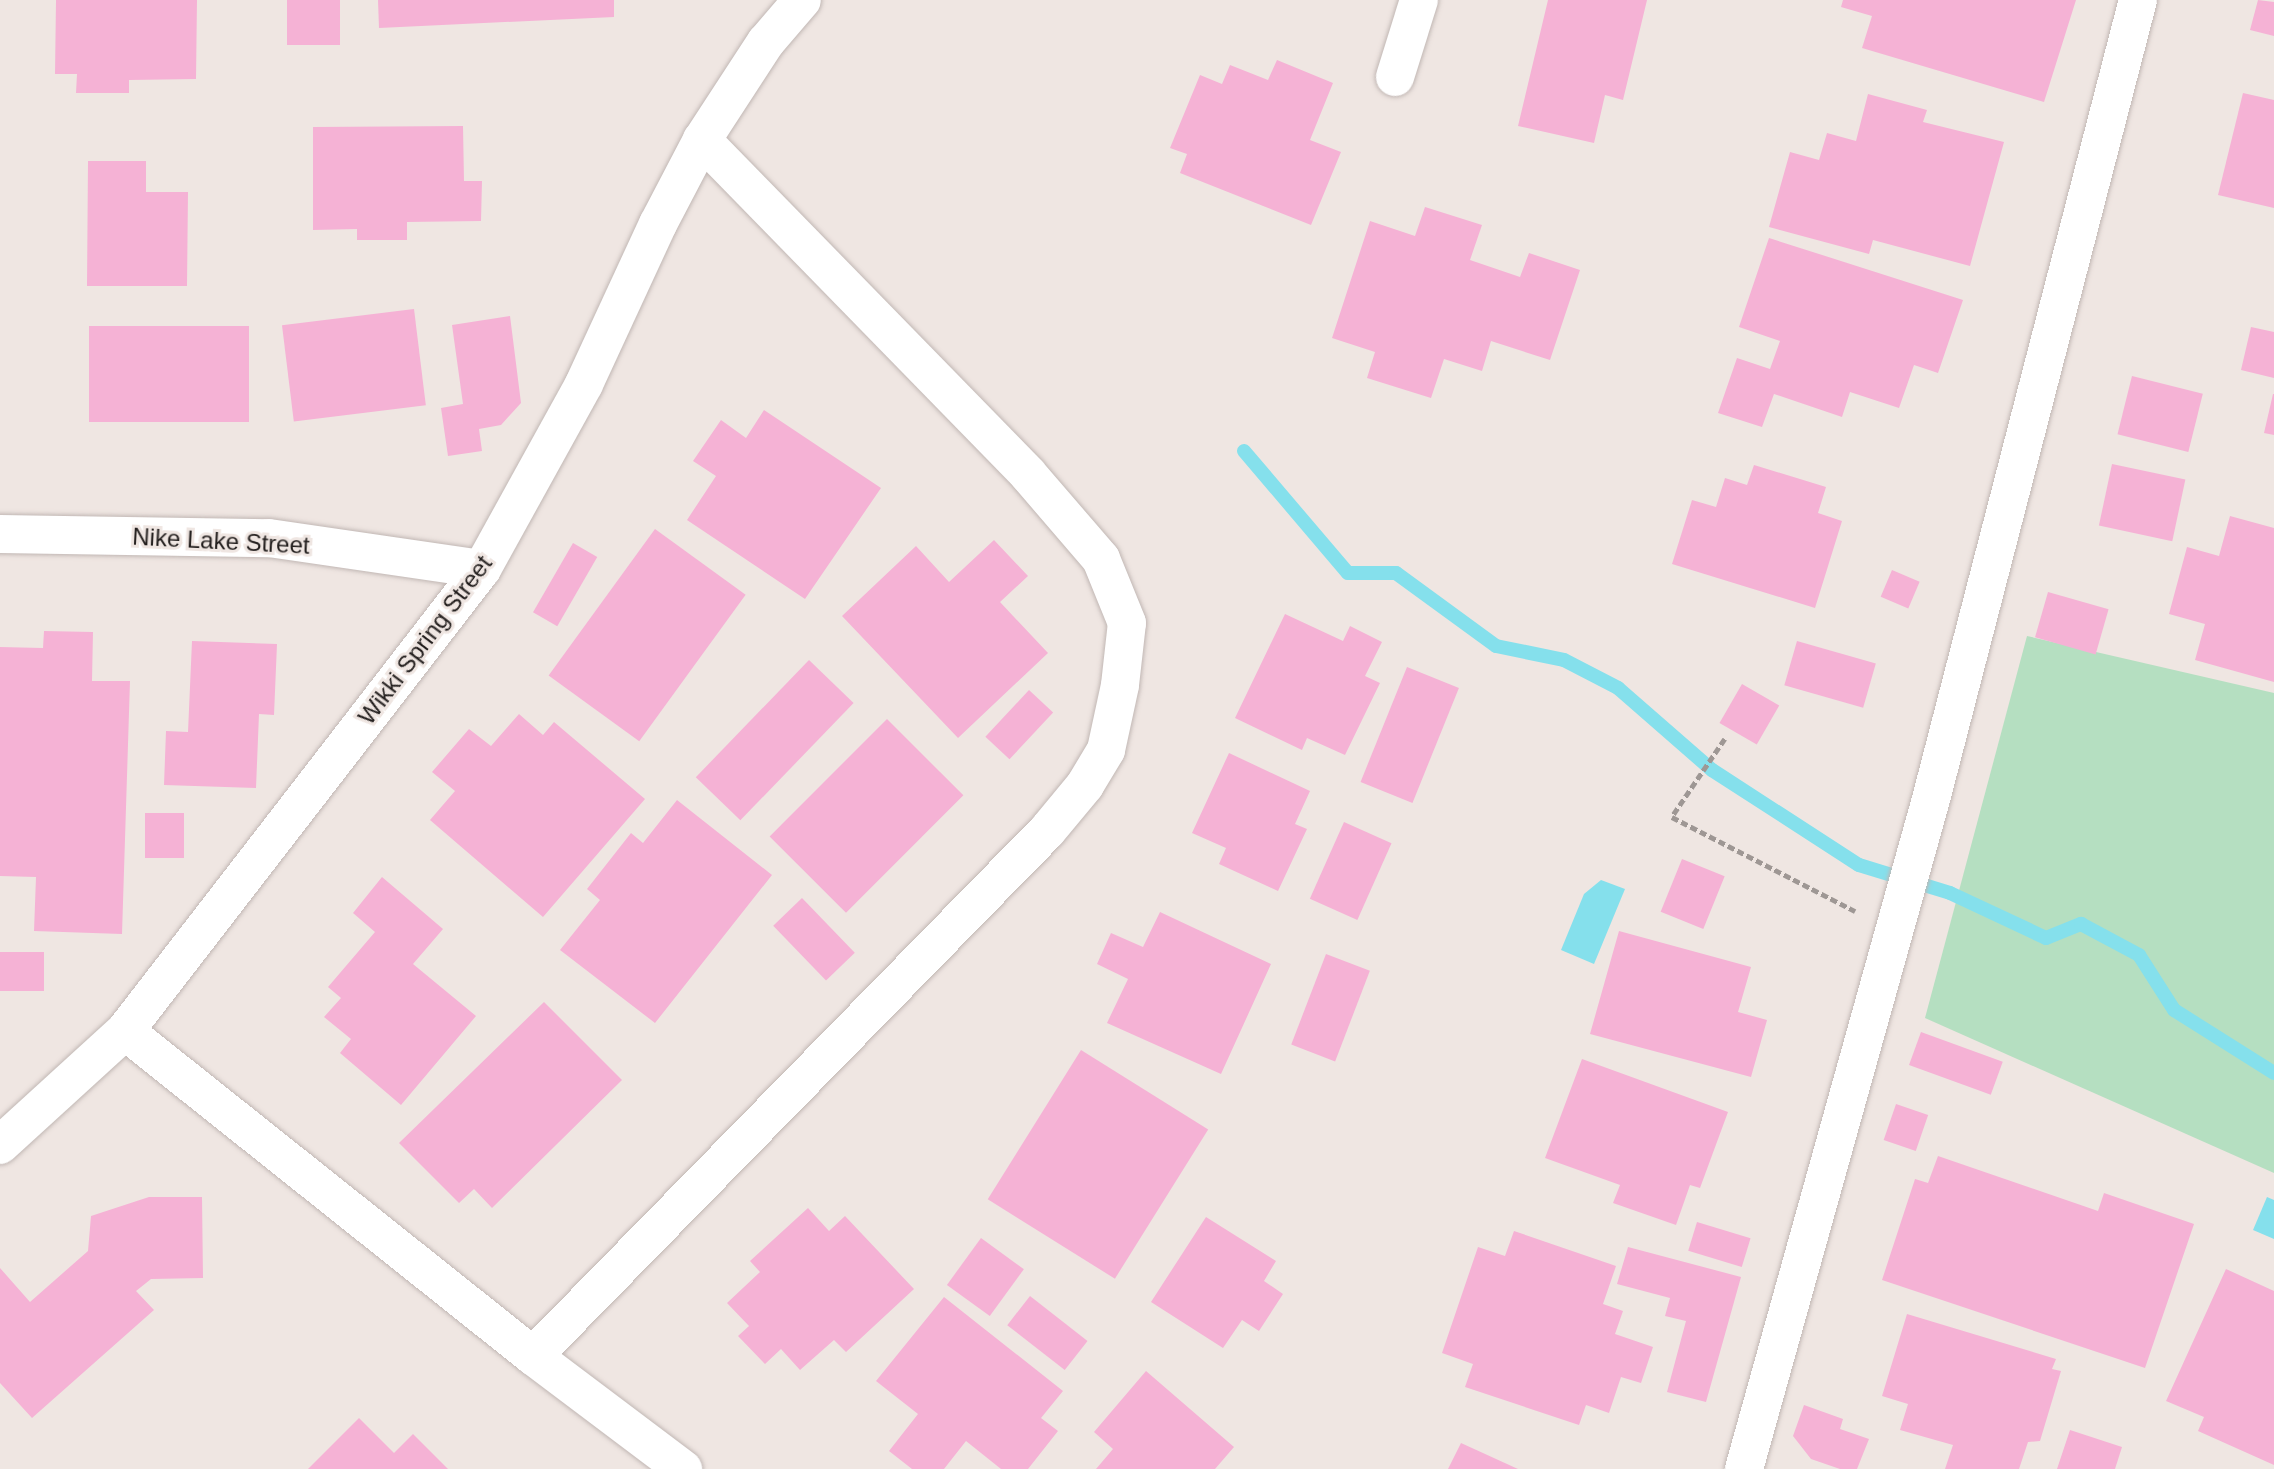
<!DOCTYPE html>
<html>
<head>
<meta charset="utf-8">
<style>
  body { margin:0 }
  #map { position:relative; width:2274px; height:1469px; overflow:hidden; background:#efe6e2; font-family:Helvetica,sans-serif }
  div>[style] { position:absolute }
  .green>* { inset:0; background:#b5dfc1 }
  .water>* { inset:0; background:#85e0ec }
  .stream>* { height:14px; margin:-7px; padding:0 7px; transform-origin:7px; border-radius:7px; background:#85e0ec }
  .building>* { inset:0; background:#f5b2d5; transform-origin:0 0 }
  .path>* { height:4.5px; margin-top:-2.25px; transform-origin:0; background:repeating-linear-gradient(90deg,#9e9794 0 7px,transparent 0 10.5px) }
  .roads { filter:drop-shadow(0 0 2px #c1b7b4) drop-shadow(0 0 2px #c1b7b4) }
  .minor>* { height:38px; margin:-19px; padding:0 19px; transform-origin:19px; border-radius:19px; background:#fff }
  span { translate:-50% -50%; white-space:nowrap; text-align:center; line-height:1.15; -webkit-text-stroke:6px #efe6e2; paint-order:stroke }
  .street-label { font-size:24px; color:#221e1d }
</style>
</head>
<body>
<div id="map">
  <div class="green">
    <i style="clip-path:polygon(2027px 636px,2274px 693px,2274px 1173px,1925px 1018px)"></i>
  </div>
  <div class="water">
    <i style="clip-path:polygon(1601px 880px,1625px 889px,1594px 964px,1561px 950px,1584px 894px)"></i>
    <i style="clip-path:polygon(2267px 1197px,2274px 1200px,2274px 1239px,2253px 1230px)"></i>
  </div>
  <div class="stream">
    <i style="left:1244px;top:451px;width:160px;rotate:49.6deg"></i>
    <i style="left:1348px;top:573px;width:48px"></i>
    <i style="left:1396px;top:573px;width:124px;rotate:36.1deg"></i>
    <i style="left:1496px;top:646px;width:69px;rotate:11.6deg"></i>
    <i style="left:1564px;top:660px;width:61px;rotate:27.4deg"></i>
    <i style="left:1618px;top:688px;width:125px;rotate:41.1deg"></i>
    <i style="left:1712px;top:770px;width:175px;rotate:32.9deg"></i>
    <i style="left:1859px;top:865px;width:95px;rotate:17.1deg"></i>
    <i style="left:1950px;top:893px;width:106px;rotate:25.1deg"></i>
    <i style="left:2046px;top:938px;width:38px;rotate:-22deg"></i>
    <i style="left:2081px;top:924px;width:66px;rotate:28.1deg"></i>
    <i style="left:2139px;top:955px;width:65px;rotate:57.5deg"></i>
    <i style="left:2174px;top:1010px;width:118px;rotate:32.2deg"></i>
  </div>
  <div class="building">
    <i style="clip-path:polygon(56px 0,197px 0,196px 79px,129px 80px,129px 93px,76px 93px,77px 74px,55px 74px)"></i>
    <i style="left:287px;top:0;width:53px;height:45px"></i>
    <i style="clip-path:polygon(378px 0,614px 0,614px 17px,379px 28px)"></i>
    <i style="clip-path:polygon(1548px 0,1647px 0,1623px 100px,1605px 95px,1594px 143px,1518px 126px)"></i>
    <i style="clip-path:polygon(1843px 0,2076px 0,2044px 102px,1862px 48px,1872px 16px,1841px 7px)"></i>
    <i style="clip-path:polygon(2258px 0,2274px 2px,2274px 36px,2250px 30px)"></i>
    <i style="clip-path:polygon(1277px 60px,1333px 83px,1310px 140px,1341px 152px,1311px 225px,1180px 173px,1187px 154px,1170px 148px,1200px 75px,1222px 84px,1230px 65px,1268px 80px)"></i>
    <i style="clip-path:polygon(2243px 93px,2274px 100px,2274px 208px,2218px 195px)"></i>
    <i style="clip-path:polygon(1868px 94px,1927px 110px,1923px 122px,2004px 142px,1970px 266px,1873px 240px,1869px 254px,1769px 227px,1790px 152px,1819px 160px,1827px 133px,1856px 141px)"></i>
    <i style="clip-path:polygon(463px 126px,464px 181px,482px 181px,481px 221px,407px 222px,407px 240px,357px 240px,357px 229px,313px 230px,313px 127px)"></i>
    <i style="clip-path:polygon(88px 161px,146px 161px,146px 192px,188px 192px,187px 286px,87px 286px)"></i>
    <i style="clip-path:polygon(1425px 207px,1482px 225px,1470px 260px,1520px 277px,1529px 253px,1580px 270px,1550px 360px,1491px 341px,1482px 371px,1444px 359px,1431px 398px,1367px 378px,1375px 352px,1332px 338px,1370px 221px,1415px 236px)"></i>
    <i style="clip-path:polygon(1769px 238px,1963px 300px,1938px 373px,1914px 365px,1899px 408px,1850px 392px,1842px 417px,1774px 394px,1762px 427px,1718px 413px,1737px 358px,1770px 369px,1780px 341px,1739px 327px)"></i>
    <i style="left:414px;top:309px;width:97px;height:133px;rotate:83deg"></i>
    <i style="clip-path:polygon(510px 316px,521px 403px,501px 425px,479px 429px,482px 451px,448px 456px,441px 408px,463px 404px,452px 325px)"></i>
    <i style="left:89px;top:326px;width:160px;height:96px"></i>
    <i style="clip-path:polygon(2251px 327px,2274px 332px,2274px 378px,2241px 370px)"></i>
    <i style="left:2132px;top:376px;width:73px;height:60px;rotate:14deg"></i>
    <i style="clip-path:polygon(2273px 394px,2274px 394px,2274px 435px,2264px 433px)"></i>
    <i style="clip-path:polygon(764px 410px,881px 488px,805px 599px,687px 520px,716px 476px,693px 461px,721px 420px,746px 438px)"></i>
    <i style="left:2112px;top:464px;width:75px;height:63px;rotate:12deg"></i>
    <i style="clip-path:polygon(1754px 465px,1826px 487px,1818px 513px,1842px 521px,1815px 608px,1672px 564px,1692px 500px,1716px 507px,1725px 478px,1747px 485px)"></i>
    <i style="clip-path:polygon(2230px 516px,2274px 528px,2274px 682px,2195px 660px,2205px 624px,2169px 614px,2187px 547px,2219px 556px)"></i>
    <i style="left:655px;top:529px;width:112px;height:181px;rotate:36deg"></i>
    <i style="clip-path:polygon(994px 540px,1028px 576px,1000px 602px,1048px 653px,958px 738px,842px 616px,916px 546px,949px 582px)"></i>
    <i style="left:573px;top:543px;width:28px;height:80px;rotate:30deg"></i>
    <i style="left:1892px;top:570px;width:30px;height:29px;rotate:23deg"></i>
    <i style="left:2048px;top:592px;width:63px;height:47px;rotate:16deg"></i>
    <i style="clip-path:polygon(1285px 614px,1343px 641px,1350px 626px,1382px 642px,1365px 676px,1380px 683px,1345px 755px,1307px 738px,1302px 750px,1235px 718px)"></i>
    <i style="clip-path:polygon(44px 631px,93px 632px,92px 681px,130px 681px,122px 934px,34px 931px,36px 877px,0 876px,0 647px,43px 648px)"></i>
    <i style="clip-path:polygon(192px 641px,277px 644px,274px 715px,259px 714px,256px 788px,164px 785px,166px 731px,188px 732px)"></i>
    <i style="left:1797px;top:641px;width:82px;height:46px;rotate:16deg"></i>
    <i style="left:809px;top:660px;width:62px;height:163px;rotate:44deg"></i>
    <i style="left:1407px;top:667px;width:56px;height:124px;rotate:22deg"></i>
    <i style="left:1742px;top:684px;width:43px;height:45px;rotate:30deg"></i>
    <i style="left:1029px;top:690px;width:33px;height:64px;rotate:43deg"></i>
    <i style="clip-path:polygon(519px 714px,543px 735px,554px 722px,645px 799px,543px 917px,430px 820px,455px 791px,432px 772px,469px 729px,491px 746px)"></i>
    <i style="left:887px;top:719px;width:108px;height:166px;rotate:45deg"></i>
    <i style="clip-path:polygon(1229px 753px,1310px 791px,1295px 824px,1307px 829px,1278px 891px,1219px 864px,1226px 848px,1192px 833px)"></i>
    <i style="clip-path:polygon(677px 800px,772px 875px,655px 1023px,560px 950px,600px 900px,587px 889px,631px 833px,643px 843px)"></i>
    <i style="left:145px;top:813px;width:39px;height:45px"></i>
    <i style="left:1344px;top:822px;width:52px;height:84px;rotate:24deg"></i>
    <i style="left:1682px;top:859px;width:46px;height:57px;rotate:22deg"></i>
    <i style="clip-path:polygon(382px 877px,443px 929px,413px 964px,476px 1016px,401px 1105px,340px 1053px,351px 1039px,324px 1017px,341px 998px,328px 987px,375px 932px,353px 913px)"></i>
    <i style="left:802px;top:898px;width:76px;height:40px;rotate:46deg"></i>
    <i style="clip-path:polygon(1160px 912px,1271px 964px,1221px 1074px,1107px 1023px,1128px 979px,1097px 964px,1111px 933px,1143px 947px)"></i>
    <i style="clip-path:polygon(1619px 931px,1751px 967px,1738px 1012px,1767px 1020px,1751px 1077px,1590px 1034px)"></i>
    <i style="left:44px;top:952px;width:39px;height:44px;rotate:90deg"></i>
    <i style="left:1326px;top:954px;width:47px;height:97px;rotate:21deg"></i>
    <i style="clip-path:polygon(544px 1002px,622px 1080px,492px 1208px,474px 1189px,459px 1203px,399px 1143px)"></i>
    <i style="left:1921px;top:1032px;width:87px;height:35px;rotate:20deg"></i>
    <i style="left:1081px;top:1050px;width:150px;height:176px;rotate:32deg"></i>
    <i style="clip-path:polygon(1582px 1059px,1728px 1112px,1700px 1188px,1690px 1185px,1676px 1225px,1613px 1203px,1620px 1185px,1545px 1158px)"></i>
    <i style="left:1896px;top:1104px;width:34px;height:38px;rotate:19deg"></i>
    <i style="clip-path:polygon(1938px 1156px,2098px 1211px,2104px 1193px,2194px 1224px,2145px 1368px,1882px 1280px,1915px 1179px,1928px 1183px)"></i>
    <i style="clip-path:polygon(149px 1197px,202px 1197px,203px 1278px,151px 1279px,136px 1291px,154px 1310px,32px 1418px,0 1383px,0 1268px,30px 1302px,88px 1251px,91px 1216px)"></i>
    <i style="clip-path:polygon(808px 1208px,829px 1231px,845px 1216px,914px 1289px,846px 1352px,834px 1340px,800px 1370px,781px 1349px,765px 1364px,738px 1336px,749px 1326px,727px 1303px,760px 1272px,750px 1261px)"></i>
    <i style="clip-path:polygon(1206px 1217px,1276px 1261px,1264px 1281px,1283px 1294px,1259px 1331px,1242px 1320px,1223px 1348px,1151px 1302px)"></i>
    <i style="left:1697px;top:1222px;width:56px;height:30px;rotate:17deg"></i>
    <i style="clip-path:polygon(1514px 1231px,1616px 1266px,1603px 1304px,1623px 1311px,1615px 1334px,1653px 1347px,1641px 1383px,1621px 1377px,1609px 1413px,1586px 1405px,1579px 1425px,1465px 1387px,1473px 1364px,1442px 1353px,1478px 1247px,1505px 1256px)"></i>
    <i style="left:981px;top:1238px;width:53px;height:58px;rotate:36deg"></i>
    <i style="clip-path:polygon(1628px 1247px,1741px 1277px,1706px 1402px,1667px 1392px,1686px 1321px,1665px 1316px,1670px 1298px,1617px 1284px)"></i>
    <i style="clip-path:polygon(2226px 1269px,2274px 1291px,2274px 1465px,2198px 1431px,2204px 1417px,2166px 1401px)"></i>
    <i style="left:1030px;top:1296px;width:73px;height:37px;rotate:38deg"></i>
    <i style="clip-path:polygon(944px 1297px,1063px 1391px,1041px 1418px,1058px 1431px,1028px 1469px,1001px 1469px,966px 1441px,944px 1469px,912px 1469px,889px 1451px,918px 1414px,876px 1381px)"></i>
    <i style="clip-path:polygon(1907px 1314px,2056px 1359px,2052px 1369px,2061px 1371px,2040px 1441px,2028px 1442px,2019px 1469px,1945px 1469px,1953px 1445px,1900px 1430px,1908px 1404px,1882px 1396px)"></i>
    <i style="clip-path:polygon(1146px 1371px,1234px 1447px,1215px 1469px,1096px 1469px,1113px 1449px,1094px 1432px)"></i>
    <i style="clip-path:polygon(1804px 1405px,1843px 1419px,1840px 1429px,1869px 1439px,1857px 1469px,1840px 1469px,1811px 1459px,1793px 1436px)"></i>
    <i style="clip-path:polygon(359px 1418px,394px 1453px,413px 1434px,448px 1469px,308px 1469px)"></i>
    <i style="clip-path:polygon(2070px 1430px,2122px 1447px,2115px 1469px,2057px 1469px)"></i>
    <i style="clip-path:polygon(1461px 1443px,1518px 1469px,1448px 1469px)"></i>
  </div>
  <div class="path">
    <i style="left:1725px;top:739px;width:94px;rotate:124.2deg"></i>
    <i style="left:1672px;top:817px;width:206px;rotate:27.2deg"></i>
  </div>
  <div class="roads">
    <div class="minor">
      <i style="left:1395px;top:77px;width:81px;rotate:-72.7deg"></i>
      <i style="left:0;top:534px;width:269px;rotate:0.9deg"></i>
      <i style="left:269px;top:538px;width:215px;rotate:8.3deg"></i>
      <i style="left:125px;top:1031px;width:522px;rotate:38.54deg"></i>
      <i style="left:533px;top:1356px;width:188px;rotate:37deg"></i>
      <i style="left:0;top:1145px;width:169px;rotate:-42.4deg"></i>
      <i style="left:125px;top:1031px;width:584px;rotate:-52.31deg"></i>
      <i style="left:482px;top:569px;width:211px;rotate:-61.1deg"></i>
      <i style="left:584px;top:384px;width:176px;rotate:-65.2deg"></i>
      <i style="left:658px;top:224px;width:95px;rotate:-62.4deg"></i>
      <i style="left:702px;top:140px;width:117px;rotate:-56.9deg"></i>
      <i style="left:766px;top:42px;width:55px;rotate:-49.4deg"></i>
      <i style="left:533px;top:1356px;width:735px;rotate:-45.61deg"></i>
      <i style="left:1047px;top:831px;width:60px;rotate:-50.4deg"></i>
      <i style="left:1085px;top:785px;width:41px;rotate:-59deg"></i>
      <i style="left:1106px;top:750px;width:66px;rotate:-77.8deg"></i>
      <i style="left:1120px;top:685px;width:62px;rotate:-83.6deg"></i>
      <i style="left:1127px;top:623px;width:69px;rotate:-112.1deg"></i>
      <i style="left:1101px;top:559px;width:112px;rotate:-130.7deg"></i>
      <i style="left:1028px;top:474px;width:467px;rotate:-134.3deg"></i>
      <i style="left:1744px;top:1469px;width:691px;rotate:-74.4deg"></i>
      <i style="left:1930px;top:803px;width:830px;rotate:-75.48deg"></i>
    </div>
  </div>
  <div class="street-label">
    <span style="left:221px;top:541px;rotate:3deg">Nike Lake Street</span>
    <span style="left:425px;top:640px;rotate:-53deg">Wikki Spring Street</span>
  </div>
</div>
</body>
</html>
